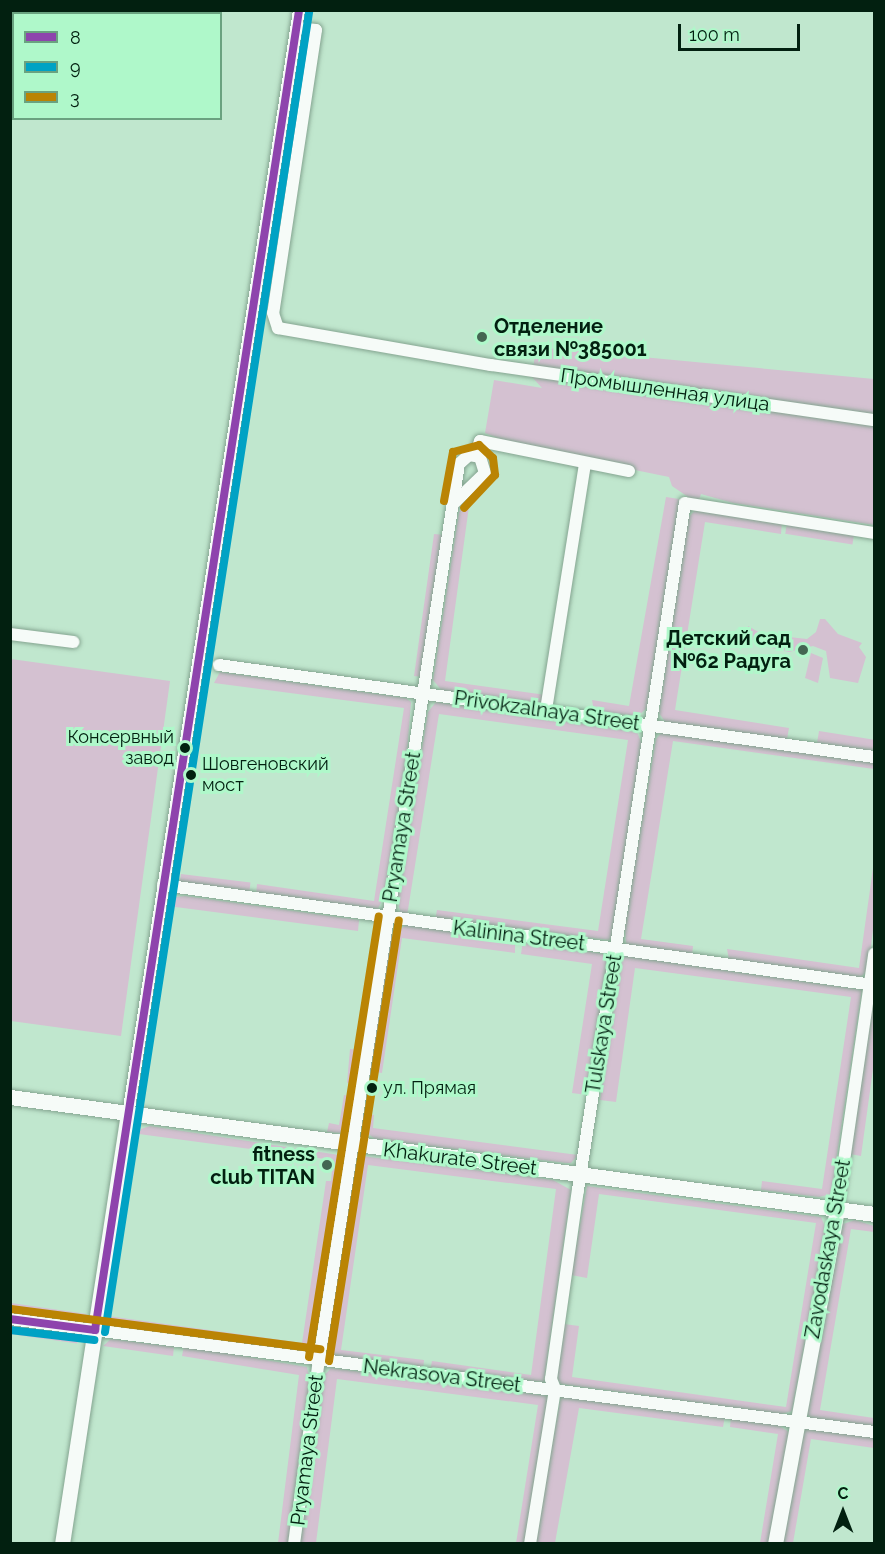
<!DOCTYPE html>
<html>
<head>
<meta charset="utf-8">
<style>
  body { margin:0 }
  #map { position:relative; width:885px; height:1554px; overflow:hidden; background:#c0e7ce; font-family:Raleway,sans-serif }
  div>[style] { position:absolute }
  .green>* { inset:0; background:#d4c1d1; transform-origin:0 0 }
  .roads { filter:drop-shadow(0 0 2px #84a490) drop-shadow(0 0 2px #84a490) }
  .minor>* { height:12px; margin:-6px; padding:0 6px; transform-origin:6px; border-radius:6px; background:#f6fbf8 }
  .major>* { height:15px; margin:-7.5px; padding:0 7.5px; transform-origin:7.5px; border-radius:7.5px; background:#f6fbf8 }
  .bus-1>* { height:8px; margin:-4px; padding:0 4px; transform-origin:4px; border-radius:4px; background:#8e44ad }
  .bus-2>* { height:8px; margin:-4px; padding:0 4px; transform-origin:4px; border-radius:4px; background:#00a2c4 }
  .bus-3>* { height:8px; margin:-4px; padding:0 4px; transform-origin:4px; border-radius:4px; background:#ba8404 }
  .dots>* { width:16px; height:16px; translate:-50% -50%; box-sizing:border-box; border:3px solid #aff8ca; border-radius:50% }
  span { translate:-50% -50%; white-space:nowrap; text-align:center; line-height:1.15; -webkit-text-stroke:6px #aff8ca; paint-order:stroke }
  .bus-label { font-size:18px; color:#022010 }
  .right { translate:-100% -50%; text-align:right }
  .left { translate:0 -50%; text-align:left }
  .poi-label { font-size:20px; color:#022010; font-weight:700 }
  .street-label { font-size:20px; color:#022010 }
  .frame { position:absolute; inset:0; border:12px solid #022010; pointer-events:none }
  .legend { position:absolute; left:12px; top:12px; width:210px; height:108px; box-sizing:border-box; background:#aff8ca; border:2px solid #6aa280; margin:0; padding:8px 10px; list-style:none; font-size:18px; color:#022010 }
  .legend li { display:flex; align-items:center; gap:12px; height:30px }
  .legend b { width:30px; border:2px solid #6aa280 }
  .north { position:absolute; left:813px; top:1482px; width:60px; height:60px; -webkit-text-stroke:4px #aff8ca; paint-order:stroke; rotate:0deg; font-size:16px; font-weight:700; line-height:24px; text-align:center; color:#022010 }
  .north::after { content:''; display:block; margin:auto; width:21px; height:27px; background:#022010; clip-path:polygon(50% 0,100% 100%,50% 72%,0 100%) }
  .scale { position:absolute; left:678px; top:24px; width:122px; height:27px; box-sizing:border-box; border:3px solid #022010; border-top:0; padding-left:8px; font-size:18px; line-height:21px; white-space:nowrap; color:#022010; -webkit-text-stroke:4px #aff8ca; paint-order:stroke }
</style>
</head>
<body>
<div id="map">
  <div class="green">
    <i style="clip-path:polygon(536px 347px,874px 379px,874px 525px,733px 503px,701px 494px,699px 500px,694px 501px,672px 486px,669px 477px,518px 446px,485px 433px,494px 380px,542px 388px,532px 377px)"></i>
    <i style="clip-path:polygon(666px 497px,679px 499px,680px 505px,647px 708px,638px 716px,594px 711px,592px 700px,629px 706px)"></i>
    <i style="clip-path:polygon(470px 499px,445px 681px,546px 695px,540px 705px,443px 692px,433px 680px,459px 512px)"></i>
    <i style="clip-path:polygon(697px 508px,782px 522px,781px 534px,705px 522px,675px 710px,789px 728px,787px 739px,666px 723px,659px 713px,688px 518px)"></i>
    <i style="left:787px;top:523px;width:68px;height:11px;rotate:9deg"></i>
    <i style="clip-path:polygon(434px 534px,445px 535px,422px 677px,414px 676px)"></i>
    <i style="clip-path:polygon(820px 619px,825px 619px,838px 634px,862px 643px,859px 647px,866px 657px,858px 683px,830px 678px,826px 651px,813px 646px,789px 652px,759px 645px,747px 636px,748px 626px,762px 634px,807px 639px,816px 632px)"></i>
    <i style="clip-path:polygon(811px 653px,823px 658px,818px 683px,805px 678px)"></i>
    <i style="clip-path:polygon(11px 659px,170px 681px,121px 1036px,11px 1021px)"></i>
    <i style="clip-path:polygon(220px 672px,406px 698px,411px 702px,404px 793px,388px 887px,378px 909px,256px 894px,257px 884px,374px 901px,404px 708px,214px 683px)"></i>
    <i style="clip-path:polygon(436px 702px,637px 732px,641px 742px,640px 764px,613px 934px,609px 940px,435px 920px,437px 910px,598px 931px,628px 740px,439px 714px,407px 916px,401px 914px,397px 900px,428px 712px)"></i>
    <i style="left:819px;top:731px;width:56px;height:12px;rotate:9deg"></i>
    <i style="clip-path:polygon(662px 732px,874px 762px,874px 769px,673px 741px,641px 939px,693px 946px,692px 955px,629px 947px,626px 943px,625px 928px,633px 874px,656px 739px)"></i>
    <i style="clip-path:polygon(874px 861px,874px 922px,868px 970px,863px 975px,858px 978px,729px 960px,727px 949px,859px 968px)"></i>
    <i style="left:181px;top:874px;width:70px;height:9px;rotate:7deg"></i>
    <i style="clip-path:polygon(185px 896px,359px 920px,358px 931px,168px 906px,175px 897px)"></i>
    <i style="clip-path:polygon(406px 925px,515px 941px,515px 953px,402px 938px,382px 1073px,370px 1071px,391px 936px)"></i>
    <i style="clip-path:polygon(523px 941px,609px 955px,587px 1095px,572px 1093px,592px 964px,521px 954px)"></i>
    <i style="clip-path:polygon(626px 956px,862px 990px,831px 1194px,819px 1197px,761px 1190px,762px 1181px,822px 1189px,851px 997px,635px 968px,616px 1102px,600px 1100px,620px 960px)"></i>
    <i style="clip-path:polygon(874px 996px,874px 1062px,861px 1156px,850px 1154px)"></i>
    <i style="left:350px;top:1049px;width:11px;height:34px;rotate:5deg"></i>
    <i style="clip-path:polygon(344px 1095px,354px 1097px,348px 1128px,341px 1133px,327px 1132px,329px 1123px,339px 1125px)"></i>
    <i style="clip-path:polygon(363px 1114px,374px 1115px,373px 1128px,578px 1155px,571px 1163px,566px 1163px,375px 1139px,362px 1129px)"></i>
    <i style="clip-path:polygon(150px 1126px,339px 1155px,341px 1161px,311px 1349px,307px 1352px,116px 1326px,109px 1320px,108px 1316px,302px 1343px,326px 1181px,331px 1181px,333px 1160px,139px 1134px,141px 1129px)"></i>
    <i style="clip-path:polygon(362px 1156px,553px 1180px,571px 1190px,544px 1382px,430px 1371px,432px 1361px,531px 1375px,556px 1189px,368px 1165px,341px 1350px,424px 1360px,423px 1370px,334px 1356px,327px 1344px,356px 1163px)"></i>
    <i style="clip-path:polygon(587px 1186px,821px 1217px,826px 1229px,792px 1411px,781px 1414px,561px 1384px,557px 1379px,564px 1324px,579px 1326px,572px 1377px,786px 1407px,816px 1223px,599px 1194px,587px 1278px,571px 1275px)"></i>
    <i style="clip-path:polygon(855px 1220px,874px 1226px,874px 1232px,851px 1229px,820px 1410px,874px 1418px,874px 1428px,811px 1418px,807px 1414px,840px 1225px)"></i>
    <i style="clip-path:polygon(11px 1303px,87px 1314px,80px 1320px,11px 1312px)"></i>
    <i style="left:11px;top:1326px;width:68px;height:8px;rotate:8deg"></i>
    <i style="clip-path:polygon(111px 1339px,174px 1347px,173px 1356px,103px 1346px)"></i>
    <i style="clip-path:polygon(184px 1346px,307px 1367px,310px 1383px,289px 1543px,278px 1543px,299px 1375px,182px 1356px)"></i>
    <i style="clip-path:polygon(331px 1368px,548px 1396px,526px 1543px,516px 1543px,538px 1405px,337px 1379px,316px 1543px,300px 1544px,323px 1377px)"></i>
    <i style="clip-path:polygon(561px 1396px,725px 1416px,723px 1427px,579px 1408px,555px 1543px,534px 1544px)"></i>
    <i style="clip-path:polygon(731px 1417px,776px 1424px,789px 1432px,769px 1543px,760px 1543px,778px 1434px,730px 1427px)"></i>
    <i style="clip-path:polygon(804px 1429px,874px 1436px,874px 1448px,811px 1439px,793px 1543px,779px 1544px)"></i>
  </div>
  <div class="roads">
    <div class="minor">
      <i style="left:297px;top:28px;width:19px;rotate:6deg"></i>
      <i style="left:316px;top:30px;width:286px;rotate:98.6deg"></i>
      <i style="left:273px;top:313px;width:16px;rotate:72deg"></i>
      <i style="left:278px;top:328px;width:216px;rotate:9.9deg"></i>
      <i style="left:491px;top:365px;width:387px;rotate:8.2deg"></i>
      <i style="left:475px;top:455px;width:15px;rotate:-70deg"></i>
      <i style="left:480px;top:441px;width:152px;rotate:11.4deg"></i>
      <i style="left:10px;top:634px;width:64px;rotate:7.2deg"></i>
      <i style="left:219px;top:665px;width:661px;rotate:8deg"></i>
      <i style="left:546px;top:710px;width:250px;rotate:-81deg"></i>
      <i style="left:163px;top:885px;width:718px;rotate:8.01deg"></i>
      <i style="left:128px;top:1115px;width:1118px;rotate:-81.2deg"></i>
      <i style="left:837px;top:1209px;width:258px;rotate:-81.7deg"></i>
      <i style="left:10px;top:1319px;width:871px;rotate:7.45deg"></i>
      <i style="left:294px;top:1544px;width:187px;rotate:-82.3deg"></i>
      <i style="left:319px;top:1359px;width:906px;rotate:-81.11deg"></i>
      <i style="left:459px;top:464px;width:13px;rotate:-42deg"></i>
      <i style="left:469px;top:455px;width:11px;rotate:10deg"></i>
      <i style="left:480px;top:457px;width:17px;rotate:73deg"></i>
      <i style="left:485px;top:473px;width:43px;rotate:135.9deg"></i>
      <i style="left:530px;top:1544px;width:157px;rotate:-80.8deg"></i>
      <i style="left:555px;top:1389px;width:11px;rotate:-112deg"></i>
      <i style="left:551px;top:1379px;width:191px;rotate:-81.9deg"></i>
      <i style="left:578px;top:1190px;width:695px;rotate:-81.15deg"></i>
      <i style="left:685px;top:503px;width:191px;rotate:9deg"></i>
    </div>
    <div class="major">
      <i style="left:10px;top:1097px;width:872px;rotate:7.71deg"></i>
      <i style="left:62px;top:1544px;width:434px;rotate:-81.3deg"></i>
      <i style="left:775px;top:1544px;width:341px;rotate:-79.5deg"></i>
    </div>
  </div>
  <div class="bus-1">
    <i style="left:10px;top:1319px;width:86px;rotate:7.4deg"></i>
    <i style="left:95px;top:1330px;width:1336px;rotate:-81.21deg"></i>
  </div>
  <div class="bus-2">
    <i style="left:10px;top:1330px;width:85px;rotate:6.8deg"></i>
    <i style="left:105px;top:1332px;width:1336px;rotate:-81.21deg"></i>
  </div>
  <div class="bus-3">
    <i style="left:444px;top:501px;width:50px;rotate:-79.6deg"></i>
    <i style="left:453px;top:452px;width:27px;rotate:-15deg"></i>
    <i style="left:479px;top:445px;width:19px;rotate:43deg"></i>
    <i style="left:493px;top:458px;width:17px;rotate:83deg"></i>
    <i style="left:495px;top:475px;width:45px;rotate:133.2deg"></i>
    <i style="left:11px;top:1309px;width:312px;rotate:7.4deg"></i>
    <i style="left:309px;top:1357px;width:446px;rotate:-81deg"></i>
    <i style="left:329px;top:1361px;width:446px;rotate:-81deg"></i>
  </div>
  <div class="dots">
    <i style="left:482px;top:337px;background:#446652"></i>
    <i style="left:803px;top:650px;background:#446652"></i>
    <i style="left:185px;top:748px;background:#022010"></i>
    <i style="left:191px;top:775px;background:#022010"></i>
    <i style="left:372px;top:1088px;background:#022010"></i>
    <i style="left:327px;top:1165px;background:#446652"></i>
  </div>
  <div class="bus-label">
    <span class="right" style="left:174px;top:748px">Консервный<br>завод</span>
    <span class="left" style="left:202px;top:775px">Шовгеновский<br>мост</span>
    <span class="left" style="left:383px;top:1088px">ул. Прямая</span>
  </div>
  <div class="poi-label">
    <span class="left" style="left:494px;top:338px">Отделение<br>связи №385001</span>
    <span class="right" style="left:791px;top:650px">Детский сад<br>№62 Радуга</span>
    <span class="right" style="left:315px;top:1166px">fitness<br>club TITAN</span>
  </div>
  <div class="street-label">
    <span style="left:665px;top:390px;rotate:8deg">Промышленная улица</span>
    <span style="left:547px;top:711px;rotate:8deg">Privokzalnaya Street</span>
    <span style="left:402px;top:827px;rotate:-81deg">Pryamaya Street</span>
    <span style="left:519px;top:936px;rotate:7deg">Kalinina Street</span>
    <span style="left:604px;top:1024px;rotate:-81deg">Tulskaya Street</span>
    <span style="left:460px;top:1159px;rotate:7deg">Khakurate Street</span>
    <span style="left:828px;top:1249px;rotate:-80deg">Zavodaskaya Street</span>
    <span style="left:442px;top:1376px;rotate:7deg">Nekrasova Street</span>
    <span style="left:307px;top:1450px;rotate:-83deg">Pryamaya Street</span>
  </div>
  <div class="frame"></div>
  <ul class="legend">
  <li><b style="height:8px;background:#8e44ad"></b>8</li>
  <li><b style="height:8px;background:#00a2c4"></b>9</li>
  <li><b style="height:8px;background:#ba8404"></b>3</li>
  </ul>
  <div class="north">С</div>
  <div class="scale">100 m</div>
</div>
</body>
</html>
